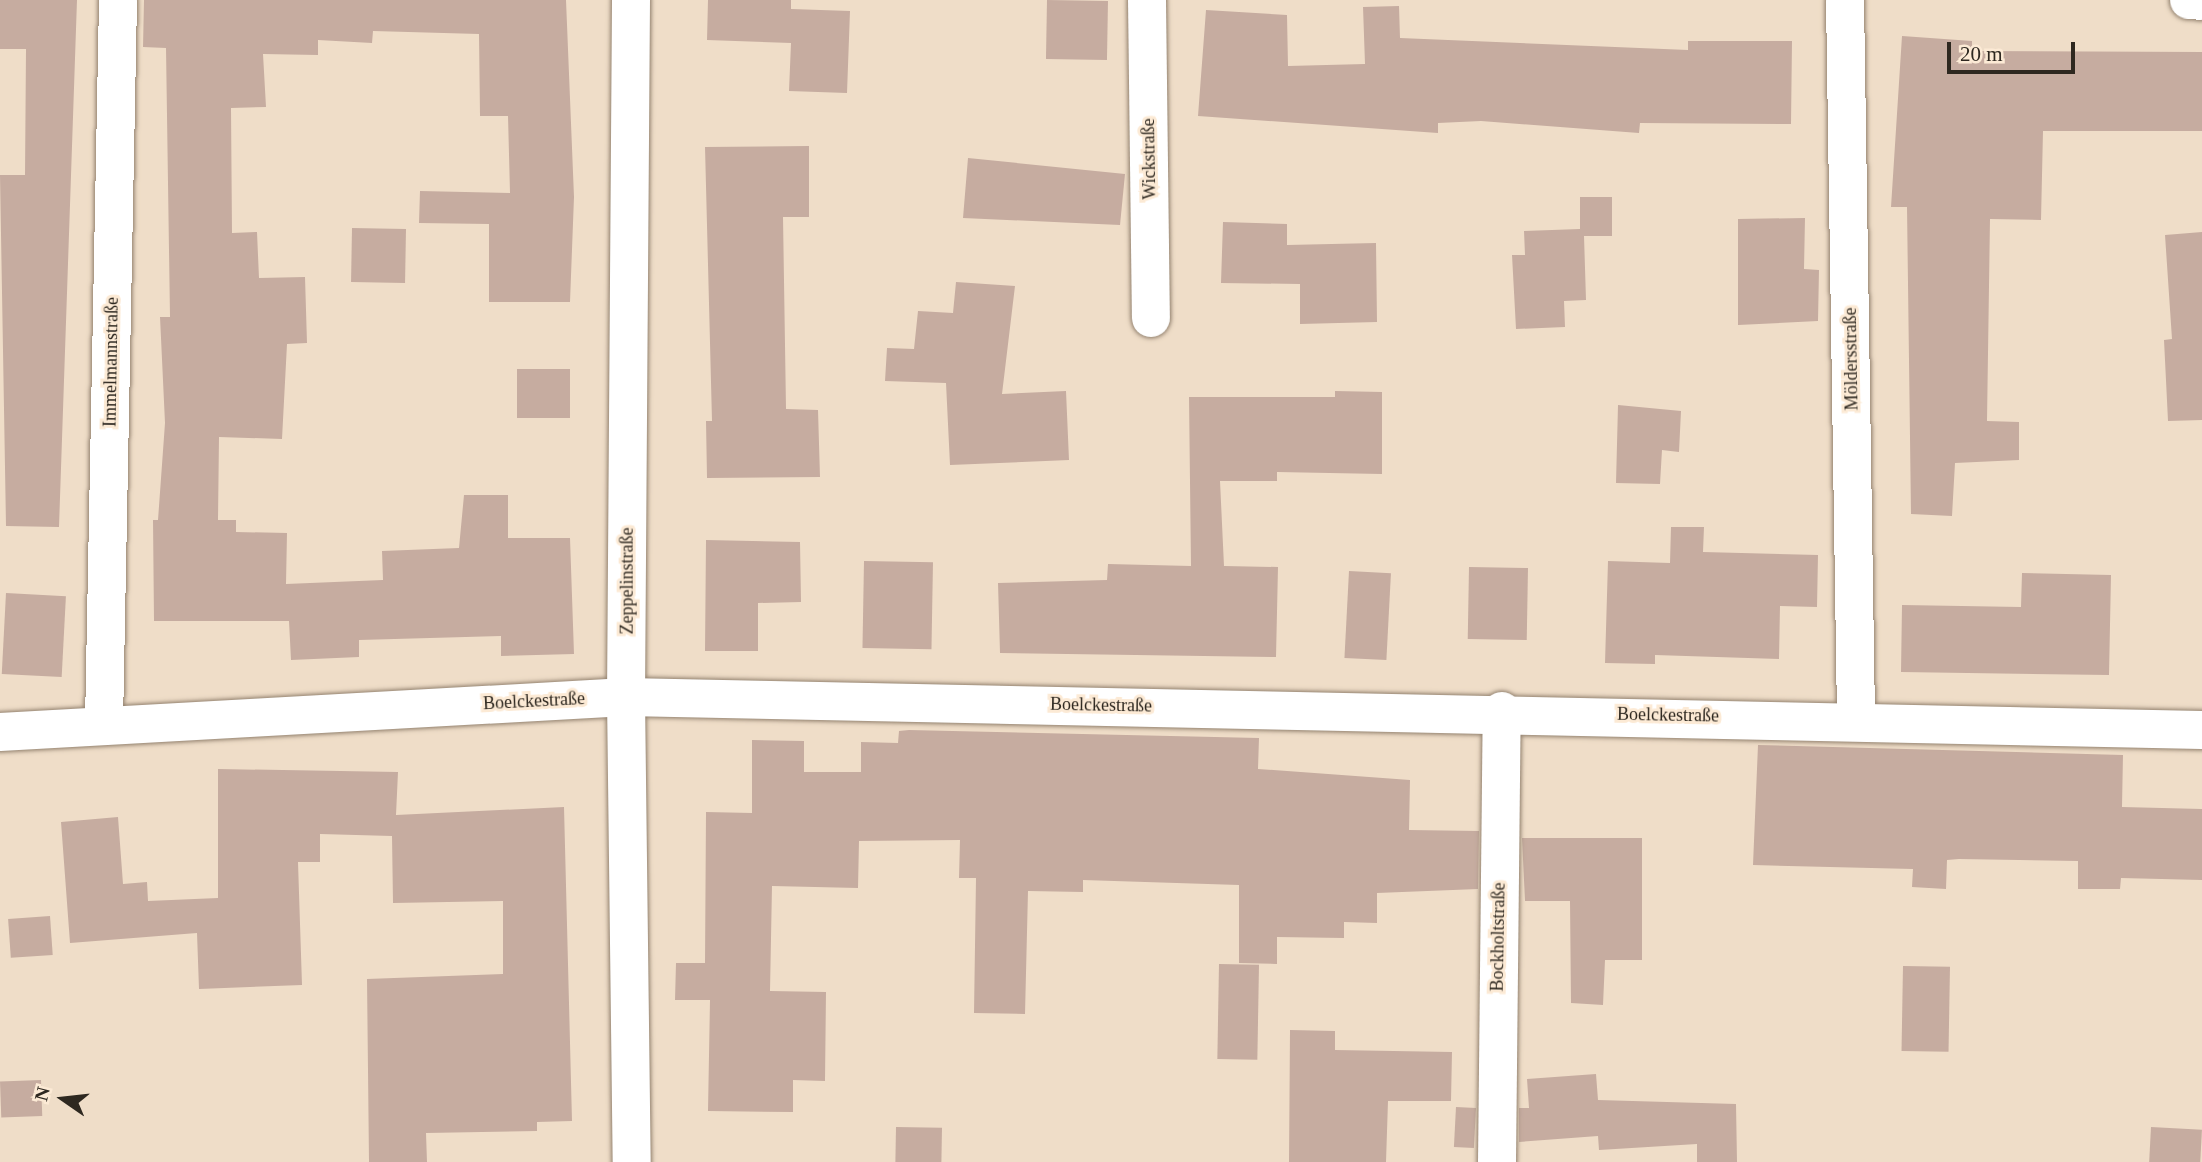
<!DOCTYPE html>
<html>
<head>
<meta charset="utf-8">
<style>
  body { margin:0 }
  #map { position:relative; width:2202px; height:1162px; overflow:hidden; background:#efddc8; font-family:Georgia,serif }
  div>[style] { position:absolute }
  .building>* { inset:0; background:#c6aca0; transform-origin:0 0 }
  .roads { filter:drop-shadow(0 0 2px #948370) drop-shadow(0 0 2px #948370) }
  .minor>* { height:38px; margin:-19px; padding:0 19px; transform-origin:19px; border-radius:19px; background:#fff }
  span { translate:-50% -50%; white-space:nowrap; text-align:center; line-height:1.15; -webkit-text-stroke:6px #fcead5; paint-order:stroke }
  .street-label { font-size:18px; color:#2e2820 }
  .north { position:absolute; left:28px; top:1064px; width:70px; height:70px; -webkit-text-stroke:5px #fcead5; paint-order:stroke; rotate:284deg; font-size:19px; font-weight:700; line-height:28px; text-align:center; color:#2e2820 }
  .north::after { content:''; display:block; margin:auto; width:24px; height:32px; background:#2e2820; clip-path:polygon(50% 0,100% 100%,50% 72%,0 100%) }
  .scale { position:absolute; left:1947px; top:42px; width:128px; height:32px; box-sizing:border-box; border:4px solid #2e2820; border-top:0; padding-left:9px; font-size:21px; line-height:24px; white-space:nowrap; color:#2e2820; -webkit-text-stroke:5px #fcead5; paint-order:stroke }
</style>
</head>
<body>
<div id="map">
  <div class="building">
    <i style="clip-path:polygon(0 0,77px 0,59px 527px,6px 526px,0 175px,25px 175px,26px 49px,0 49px)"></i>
    <i style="clip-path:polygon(144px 0,566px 0,574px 197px,570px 302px,489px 302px,489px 224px,419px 223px,420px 191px,510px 193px,508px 116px,480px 116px,479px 34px,373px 31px,372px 43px,318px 40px,318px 55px,263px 54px,266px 107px,231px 108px,232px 233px,257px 232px,259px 278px,305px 277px,307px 343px,287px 344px,282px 439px,219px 437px,218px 520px,236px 520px,236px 532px,287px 533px,286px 584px,383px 580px,382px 551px,459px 548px,464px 495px,508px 495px,508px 538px,570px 538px,574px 654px,501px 656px,501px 636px,359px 640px,359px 657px,291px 660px,289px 621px,154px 621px,153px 520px,158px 520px,165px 423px,160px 317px,170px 317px,166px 48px,143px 47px)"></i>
    <i style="clip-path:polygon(708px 0,791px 0,791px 9px,850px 11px,847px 93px,789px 91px,791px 43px,707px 40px)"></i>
    <i style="left:1047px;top:0;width:61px;height:59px;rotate:1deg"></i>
    <i style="clip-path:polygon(1399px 6px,1400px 38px,1688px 50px,1688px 41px,1792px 41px,1791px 124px,1640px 123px,1639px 133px,1481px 121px,1438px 123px,1438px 133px,1198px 116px,1206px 10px,1287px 15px,1288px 66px,1365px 64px,1363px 7px)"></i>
    <i style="clip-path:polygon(1902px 36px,1972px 41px,1972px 51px,2202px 52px,2202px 131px,2043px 131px,2041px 220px,1990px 219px,1987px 421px,2019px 422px,2019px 460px,1955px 463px,1952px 516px,1911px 514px,1907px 207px,1891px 207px)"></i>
    <i style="clip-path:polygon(809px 146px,809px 217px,783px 217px,786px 409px,818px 410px,820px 477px,707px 478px,706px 421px,712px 421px,705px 147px)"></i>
    <i style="clip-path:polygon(968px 158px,1125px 174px,1120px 225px,963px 218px)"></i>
    <i style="clip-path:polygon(1580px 197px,1612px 197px,1612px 236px,1584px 236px,1586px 300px,1564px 301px,1565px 327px,1516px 329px,1512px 255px,1525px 255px,1524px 231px,1580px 229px)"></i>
    <i style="clip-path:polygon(1805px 218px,1804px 269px,1819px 270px,1818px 321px,1738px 325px,1738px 219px)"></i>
    <i style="clip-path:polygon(1223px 222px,1287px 224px,1287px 245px,1376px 243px,1377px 322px,1300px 324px,1300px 284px,1221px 283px)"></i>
    <i style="left:352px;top:228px;width:54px;height:54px;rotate:1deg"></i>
    <i style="clip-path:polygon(2202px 232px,2202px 420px,2168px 421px,2164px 340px,2172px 339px,2165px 235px)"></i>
    <i style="clip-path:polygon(956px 282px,1015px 286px,1002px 394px,1066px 391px,1069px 460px,950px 465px,946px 383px,885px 381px,887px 348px,914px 349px,918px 311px,953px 313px)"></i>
    <i style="left:570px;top:369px;width:49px;height:53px;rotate:90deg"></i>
    <i style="clip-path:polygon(1335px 391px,1382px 392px,1382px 474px,1277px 472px,1277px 481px,1220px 481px,1224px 566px,1278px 567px,1276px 657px,1000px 653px,998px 583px,1107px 580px,1108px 564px,1191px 566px,1189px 397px,1335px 397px)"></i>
    <i style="clip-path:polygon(1618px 405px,1681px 411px,1679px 452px,1662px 450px,1660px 484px,1616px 483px)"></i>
    <i style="clip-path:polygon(1671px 527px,1704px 527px,1703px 552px,1818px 555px,1817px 607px,1780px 606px,1779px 659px,1655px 655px,1655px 664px,1605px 663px,1608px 561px,1670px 563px)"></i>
    <i style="clip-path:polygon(706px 540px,800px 542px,801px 602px,758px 603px,758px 651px,705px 651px)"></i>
    <i style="left:864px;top:561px;width:69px;height:87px;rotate:1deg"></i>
    <i style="left:1469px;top:567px;width:59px;height:72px;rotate:1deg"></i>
    <i style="left:1349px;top:571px;width:42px;height:87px;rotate:3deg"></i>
    <i style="clip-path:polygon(2022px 573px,2111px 575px,2109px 675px,1901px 672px,1902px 605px,2021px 607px)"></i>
    <i style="left:6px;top:593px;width:60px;height:81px;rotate:3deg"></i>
    <i style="clip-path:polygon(909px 730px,1259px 738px,1258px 769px,1410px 780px,1409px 830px,1479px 831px,1478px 889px,1377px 893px,1377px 923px,1344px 922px,1344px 938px,1277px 937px,1277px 964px,1239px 963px,1239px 885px,1083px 880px,1083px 892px,1028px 891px,1025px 1014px,974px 1013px,976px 878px,959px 878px,960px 840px,859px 841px,858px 888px,772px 886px,770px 991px,826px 992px,825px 1081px,793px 1080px,793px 1112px,708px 1111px,710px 1000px,675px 1000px,676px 963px,705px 963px,706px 812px,752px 813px,752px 740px,804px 741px,804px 772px,861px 772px,861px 742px,898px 743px,899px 731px)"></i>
    <i style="clip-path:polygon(1758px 745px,2123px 755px,2122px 807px,2202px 809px,2202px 880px,2121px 878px,2120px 889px,2078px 889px,2078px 861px,1959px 859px,1947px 860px,1946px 889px,1912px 887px,1913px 869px,1753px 865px)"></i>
    <i style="clip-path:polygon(218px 769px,398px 772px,396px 815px,564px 807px,572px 1121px,537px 1122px,537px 1131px,426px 1133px,427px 1162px,369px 1162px,367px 979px,503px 974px,503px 901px,393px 903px,392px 836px,320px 834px,320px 862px,298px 862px,302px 985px,199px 989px,197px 933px,70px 943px,61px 822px,118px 817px,123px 884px,147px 882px,148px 901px,218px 898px)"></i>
    <i style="clip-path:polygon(1522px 838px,1642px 838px,1642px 960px,1605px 960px,1603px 1005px,1571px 1003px,1570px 901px,1525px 901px)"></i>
    <i style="left:50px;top:916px;width:39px;height:42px;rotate:86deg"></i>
    <i style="left:1219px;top:964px;width:40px;height:95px;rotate:1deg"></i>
    <i style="left:1903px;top:966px;width:47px;height:85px;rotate:1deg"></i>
    <i style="clip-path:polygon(1290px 1030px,1335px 1031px,1335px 1050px,1452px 1052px,1451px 1101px,1388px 1101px,1386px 1162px,1289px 1162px)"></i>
    <i style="clip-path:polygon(1596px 1074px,1598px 1100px,1736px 1104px,1737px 1162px,1697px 1162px,1697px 1144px,1599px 1150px,1598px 1136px,1519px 1142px,1519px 1108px,1529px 1108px,1527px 1079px)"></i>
    <i style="left:41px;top:1080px;width:36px;height:41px;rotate:88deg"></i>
    <i style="left:1456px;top:1107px;width:20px;height:40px;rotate:3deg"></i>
    <i style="left:896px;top:1127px;width:46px;height:35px;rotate:1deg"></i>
    <i style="left:2151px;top:1127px;width:51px;height:35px;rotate:3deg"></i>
  </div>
  <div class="roads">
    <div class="minor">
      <i style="left:631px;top:0;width:697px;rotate:90.41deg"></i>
      <i style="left:626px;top:697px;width:465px;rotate:89.3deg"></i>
      <i style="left:1147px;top:0;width:318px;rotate:89.3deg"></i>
      <i style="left:1845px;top:0;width:719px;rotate:89.12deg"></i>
      <i style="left:2189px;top:0;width:13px;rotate:4deg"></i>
      <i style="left:104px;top:723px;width:723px;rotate:-88.89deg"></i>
      <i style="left:0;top:732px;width:627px;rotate:-3.2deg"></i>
      <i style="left:626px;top:697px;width:1576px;rotate:1.2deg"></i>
      <i style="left:1497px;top:1162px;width:451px;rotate:-89.4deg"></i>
    </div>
  </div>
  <div class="street-label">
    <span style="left:1149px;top:159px;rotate:-91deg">Wickstraße</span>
    <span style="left:1851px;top:359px;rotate:-91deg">Möldersstraße</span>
    <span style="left:111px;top:362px;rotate:-89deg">Immelmannstraße</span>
    <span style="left:627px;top:581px;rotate:-90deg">Zeppelinstraße</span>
    <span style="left:534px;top:701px;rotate:-3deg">Boelckestraße</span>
    <span style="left:1101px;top:705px;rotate:1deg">Boelckestraße</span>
    <span style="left:1668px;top:715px;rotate:1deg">Boelckestraße</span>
    <span style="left:1498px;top:937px;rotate:-89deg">Bockholtstraße</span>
  </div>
  <div class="north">N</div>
  <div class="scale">20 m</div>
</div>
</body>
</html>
